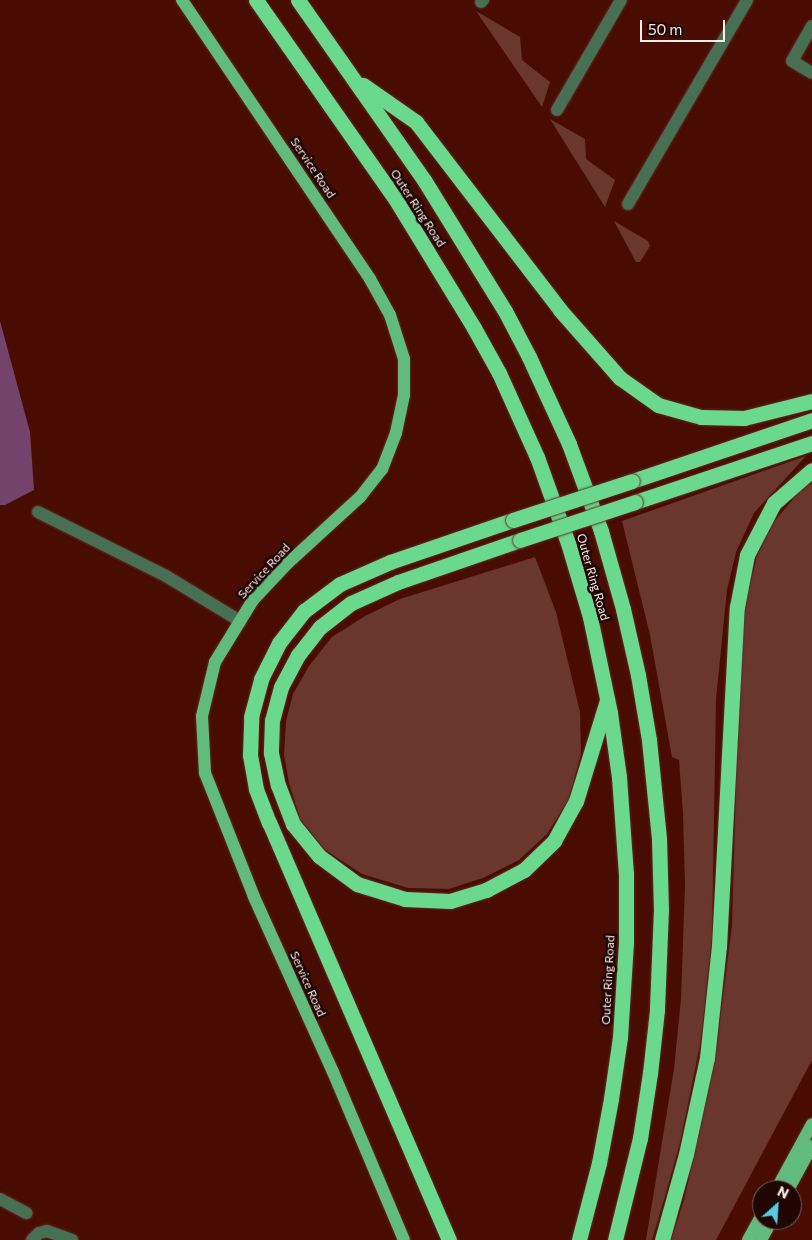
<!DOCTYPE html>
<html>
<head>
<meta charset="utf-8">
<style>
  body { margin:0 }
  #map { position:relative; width:812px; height:1240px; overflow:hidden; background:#490c03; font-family:Commissioner,sans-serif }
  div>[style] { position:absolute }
  .green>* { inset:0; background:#6a372d }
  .water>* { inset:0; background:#73436c }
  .roads { filter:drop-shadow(0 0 1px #622b23) drop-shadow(0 0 1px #622b23) }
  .minor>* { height:12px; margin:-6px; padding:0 6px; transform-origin:6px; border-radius:6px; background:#477052 }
  .major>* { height:12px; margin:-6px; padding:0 6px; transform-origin:6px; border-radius:6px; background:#61bb7d }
  .highway>* { height:15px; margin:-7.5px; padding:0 7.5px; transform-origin:7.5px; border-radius:7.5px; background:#6ad88d }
  .bridges { filter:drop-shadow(0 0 1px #622b23) drop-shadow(0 0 1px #622b23) }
  .highway-bridge>* { height:15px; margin:-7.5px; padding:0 7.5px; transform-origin:7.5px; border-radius:7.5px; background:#6ad88d }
  span { translate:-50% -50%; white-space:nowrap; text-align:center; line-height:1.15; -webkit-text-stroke:5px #1f0603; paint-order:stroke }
  .street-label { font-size:12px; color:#fdece9 }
  .north { position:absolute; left:752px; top:1180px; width:50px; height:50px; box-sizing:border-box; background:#1f0603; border:1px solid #78625f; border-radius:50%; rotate:26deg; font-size:14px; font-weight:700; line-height:20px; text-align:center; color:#fdece9 }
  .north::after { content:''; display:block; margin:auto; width:18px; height:22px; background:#55cae0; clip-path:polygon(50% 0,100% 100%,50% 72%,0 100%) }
  .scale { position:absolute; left:640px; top:20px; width:85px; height:22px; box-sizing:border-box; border:2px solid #fdece9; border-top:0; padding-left:6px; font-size:15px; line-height:18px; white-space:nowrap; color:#fdece9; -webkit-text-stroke:4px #1f0603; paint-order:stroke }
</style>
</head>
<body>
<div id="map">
  <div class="green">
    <i style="clip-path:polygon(476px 11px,520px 37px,522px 60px,550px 82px,542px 107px)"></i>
    <i style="clip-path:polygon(550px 119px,585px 139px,586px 159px,615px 180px,605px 207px)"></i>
    <i style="clip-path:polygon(614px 221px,648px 241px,650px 246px,640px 262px,636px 262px)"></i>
    <i style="clip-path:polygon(806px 456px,754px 513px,736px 552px,727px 590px,716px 699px,712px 938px,701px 1040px,680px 1143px,665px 1196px,652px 1240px,646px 1240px,674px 1069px,681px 999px,685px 885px,683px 813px,679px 760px,672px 757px,650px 635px,622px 521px)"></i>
    <i style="clip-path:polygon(812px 482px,812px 1060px,716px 1240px,671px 1240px,684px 1200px,715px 1060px,732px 925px,739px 676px,746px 600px,757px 556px,773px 523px,798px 493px)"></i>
    <i style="clip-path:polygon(535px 557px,556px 612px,580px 712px,581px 754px,569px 799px,547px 834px,519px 860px,483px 878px,449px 889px,408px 888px,362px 874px,324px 849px,300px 819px,289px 783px,284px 755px,286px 721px,293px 694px,309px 666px,332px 637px,365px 616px,400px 599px)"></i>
  </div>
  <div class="water">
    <i style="clip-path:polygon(0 321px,30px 432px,34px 490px,5px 505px,0 505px)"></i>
  </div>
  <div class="roads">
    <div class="minor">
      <i style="left:481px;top:2px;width:3px;rotate:-45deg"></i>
      <i style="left:812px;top:26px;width:40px;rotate:119.7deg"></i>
      <i style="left:792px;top:61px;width:23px;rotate:31deg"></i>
      <i style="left:557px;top:110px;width:127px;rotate:-59.8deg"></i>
      <i style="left:628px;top:204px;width:236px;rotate:-59.7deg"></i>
      <i style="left:38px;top:512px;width:143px;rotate:26.6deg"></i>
      <i style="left:166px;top:576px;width:87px;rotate:31.3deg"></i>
      <i style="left:0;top:1199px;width:30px;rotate:28deg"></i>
      <i style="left:32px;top:1240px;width:10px;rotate:-45deg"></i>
      <i style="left:39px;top:1233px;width:8px;rotate:-14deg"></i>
      <i style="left:47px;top:1231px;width:27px;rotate:20deg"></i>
    </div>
    <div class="major">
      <i style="left:182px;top:0;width:336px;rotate:56deg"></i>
      <i style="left:370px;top:279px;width:41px;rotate:60.9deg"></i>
      <i style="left:390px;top:315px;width:46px;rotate:72.3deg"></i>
      <i style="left:404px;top:359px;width:36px;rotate:90deg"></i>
      <i style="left:404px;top:395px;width:39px;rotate:102deg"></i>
      <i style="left:396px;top:433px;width:39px;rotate:111deg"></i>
      <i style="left:382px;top:469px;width:36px;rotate:128deg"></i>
      <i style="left:360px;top:497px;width:99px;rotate:137.5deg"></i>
      <i style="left:287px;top:564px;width:50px;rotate:133.4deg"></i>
      <i style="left:253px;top:600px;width:73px;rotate:121.5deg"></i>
      <i style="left:215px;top:662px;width:56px;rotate:103.5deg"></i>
      <i style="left:202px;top:716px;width:57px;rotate:87deg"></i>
      <i style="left:205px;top:773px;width:133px;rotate:68.4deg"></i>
      <i style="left:254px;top:897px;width:192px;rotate:65.7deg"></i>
      <i style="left:333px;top:1072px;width:182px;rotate:67.1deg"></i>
      <i style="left:776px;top:1190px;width:75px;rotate:-61.4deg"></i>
      <i style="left:788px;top:1190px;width:50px;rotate:-61.4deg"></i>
      <i style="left:748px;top:1240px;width:29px;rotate:-61deg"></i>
      <i style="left:761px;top:1240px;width:23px;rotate:-61deg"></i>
    </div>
    <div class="highway">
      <i style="left:256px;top:0;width:244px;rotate:55deg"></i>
      <i style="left:396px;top:200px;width:150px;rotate:58.6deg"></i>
      <i style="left:474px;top:328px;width:51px;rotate:60.9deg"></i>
      <i style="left:499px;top:373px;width:92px;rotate:65.7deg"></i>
      <i style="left:537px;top:457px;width:91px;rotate:70.2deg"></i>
      <i style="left:568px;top:543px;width:77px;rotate:73.4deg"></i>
      <i style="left:590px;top:617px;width:98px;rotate:78.2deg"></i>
      <i style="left:610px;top:713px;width:65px;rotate:82deg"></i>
      <i style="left:619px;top:777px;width:97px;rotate:85.9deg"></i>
      <i style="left:626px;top:874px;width:68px;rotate:90deg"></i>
      <i style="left:626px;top:942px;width:95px;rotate:93.6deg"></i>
      <i style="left:620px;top:1037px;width:63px;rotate:98.3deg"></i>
      <i style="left:611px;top:1099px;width:65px;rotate:100.6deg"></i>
      <i style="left:599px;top:1163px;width:80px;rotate:104.6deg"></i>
      <i style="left:298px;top:0;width:220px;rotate:55deg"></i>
      <i style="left:424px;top:180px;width:154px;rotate:58.3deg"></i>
      <i style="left:505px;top:311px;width:52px;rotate:62.4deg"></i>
      <i style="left:529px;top:357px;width:96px;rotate:65.3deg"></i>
      <i style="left:569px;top:444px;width:93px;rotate:69.8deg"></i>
      <i style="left:601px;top:531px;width:81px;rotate:74.2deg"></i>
      <i style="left:623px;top:609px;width:68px;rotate:77.2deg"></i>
      <i style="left:638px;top:675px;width:66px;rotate:80.4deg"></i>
      <i style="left:649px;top:740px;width:100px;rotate:84.2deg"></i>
      <i style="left:659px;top:839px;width:70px;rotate:88.4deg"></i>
      <i style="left:661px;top:909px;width:101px;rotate:92.3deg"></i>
      <i style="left:657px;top:1010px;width:63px;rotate:96.3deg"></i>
      <i style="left:650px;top:1073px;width:66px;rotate:98.7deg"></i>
      <i style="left:640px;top:1138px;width:105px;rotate:103.8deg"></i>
      <i style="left:363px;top:85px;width:65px;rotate:34.9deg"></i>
      <i style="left:416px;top:122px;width:237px;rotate:52.5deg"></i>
      <i style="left:560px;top:310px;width:91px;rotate:48.6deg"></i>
      <i style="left:620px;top:378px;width:47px;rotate:35.4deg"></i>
      <i style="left:658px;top:405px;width:45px;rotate:15.6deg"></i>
      <i style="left:701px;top:417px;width:43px;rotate:1.3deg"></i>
      <i style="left:744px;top:418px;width:70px;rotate:-14deg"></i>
      <i style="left:632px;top:481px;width:190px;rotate:-18.7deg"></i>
      <i style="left:635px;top:502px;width:187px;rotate:-18.4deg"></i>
      <i style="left:520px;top:540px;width:129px;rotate:161deg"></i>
      <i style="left:398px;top:582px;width:51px;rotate:155.9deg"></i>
      <i style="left:351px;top:603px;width:39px;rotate:142deg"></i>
      <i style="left:320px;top:627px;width:36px;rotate:128deg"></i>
      <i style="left:298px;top:655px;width:36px;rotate:118deg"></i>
      <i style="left:281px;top:687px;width:34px;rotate:105deg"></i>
      <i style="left:272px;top:720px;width:33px;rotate:92deg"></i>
      <i style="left:271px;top:753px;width:33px;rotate:78deg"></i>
      <i style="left:278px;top:785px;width:42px;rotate:69deg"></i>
      <i style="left:293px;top:824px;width:41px;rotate:50.9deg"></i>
      <i style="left:319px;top:856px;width:47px;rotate:36.4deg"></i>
      <i style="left:357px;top:884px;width:50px;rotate:17.4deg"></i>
      <i style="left:405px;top:899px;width:45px;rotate:2.5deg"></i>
      <i style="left:450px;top:901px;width:38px;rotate:-17deg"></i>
      <i style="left:486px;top:890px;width:43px;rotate:-27.8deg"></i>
      <i style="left:524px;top:870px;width:42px;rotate:-44deg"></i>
      <i style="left:554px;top:841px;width:46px;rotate:-61.2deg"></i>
      <i style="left:576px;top:801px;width:106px;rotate:-72.9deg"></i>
      <i style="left:449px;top:1240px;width:454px;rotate:-113.3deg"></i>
      <i style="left:269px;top:823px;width:36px;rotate:-111deg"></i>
      <i style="left:256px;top:789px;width:35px;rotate:-100deg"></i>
      <i style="left:250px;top:755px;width:38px;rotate:-88deg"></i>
      <i style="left:251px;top:717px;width:39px;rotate:-75deg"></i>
      <i style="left:261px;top:679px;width:40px;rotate:-63.4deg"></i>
      <i style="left:279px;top:643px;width:41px;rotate:-52deg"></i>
      <i style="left:304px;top:611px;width:45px;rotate:-36.9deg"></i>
      <i style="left:340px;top:584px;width:55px;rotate:-23.7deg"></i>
      <i style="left:390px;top:562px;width:130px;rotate:-18.9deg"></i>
      <i style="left:662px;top:1240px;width:89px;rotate:-74.4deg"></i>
      <i style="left:686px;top:1154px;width:98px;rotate:-77.7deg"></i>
      <i style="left:707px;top:1058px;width:113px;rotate:-83.9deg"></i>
      <i style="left:719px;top:946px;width:339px;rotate:-87deg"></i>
      <i style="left:737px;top:607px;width:53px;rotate:-79.1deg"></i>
      <i style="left:747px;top:555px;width:59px;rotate:-62.6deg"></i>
      <i style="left:774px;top:503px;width:50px;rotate:-41deg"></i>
    </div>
  </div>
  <div class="bridges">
    <div class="highway-bridge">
      <i style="left:513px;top:520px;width:125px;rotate:-18.1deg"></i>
      <i style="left:520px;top:540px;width:121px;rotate:-18.3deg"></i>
    </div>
  </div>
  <div class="street-label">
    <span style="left:313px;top:168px;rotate:56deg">Service Road</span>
    <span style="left:418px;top:208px;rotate:57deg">Outer Ring Road</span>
    <span style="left:264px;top:571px;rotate:-47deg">Service Road</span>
    <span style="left:593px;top:577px;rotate:74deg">Outer Ring Road</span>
    <span style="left:608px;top:980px;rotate:-87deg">Outer Ring Road</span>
    <span style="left:308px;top:984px;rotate:66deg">Service Road</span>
  </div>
  <div class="north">N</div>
  <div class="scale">50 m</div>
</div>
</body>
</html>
